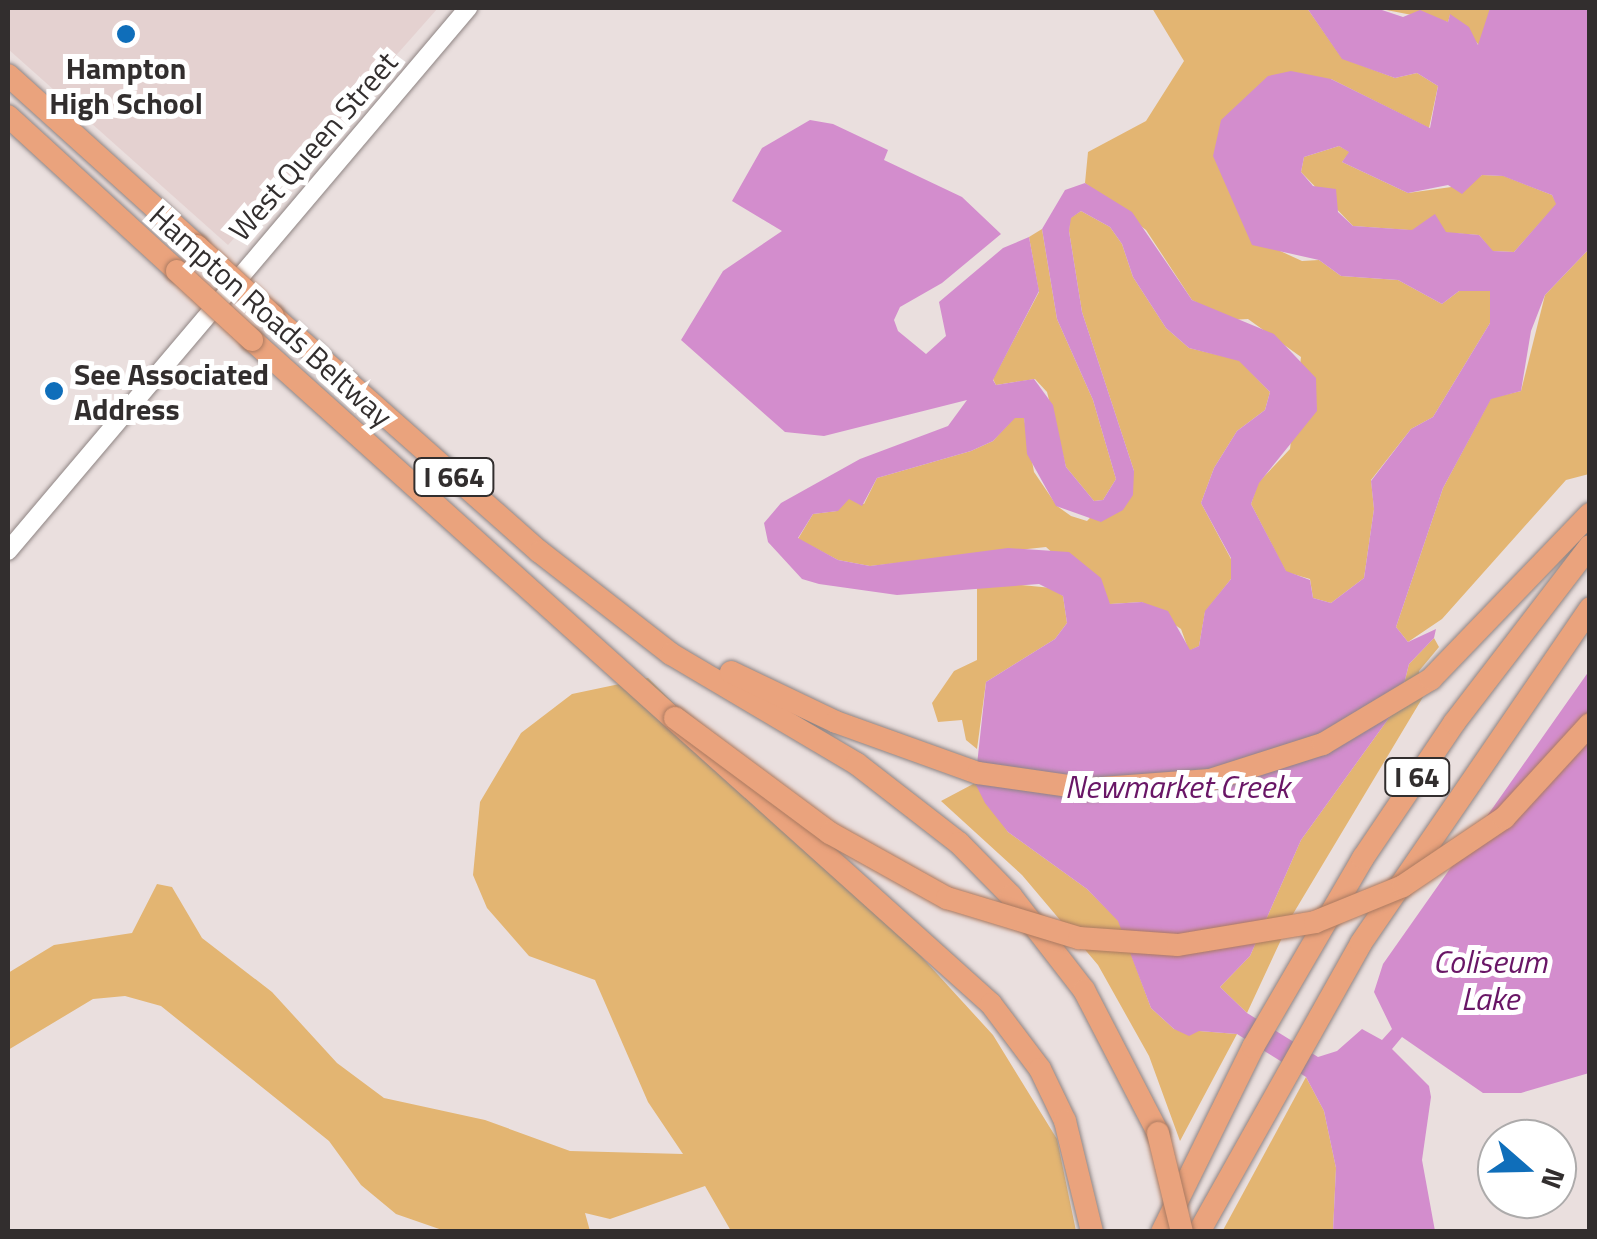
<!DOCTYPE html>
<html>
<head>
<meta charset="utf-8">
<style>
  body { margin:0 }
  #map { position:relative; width:1597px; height:1239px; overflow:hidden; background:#eadfde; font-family:"Titillium Web",sans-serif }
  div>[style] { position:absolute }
  .built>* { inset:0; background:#e4d1d0 }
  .green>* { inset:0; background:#e3b572 }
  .water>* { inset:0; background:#d38dcd }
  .roads { filter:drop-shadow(0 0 2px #8e8483) drop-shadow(0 0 2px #8e8483) }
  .secondary>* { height:18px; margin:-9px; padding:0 9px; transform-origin:9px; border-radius:9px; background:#fff }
  .highway>* { height:22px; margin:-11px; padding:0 11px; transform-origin:11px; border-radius:11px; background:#eaa37d }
  .bridges { filter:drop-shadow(0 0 2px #aa7a61) drop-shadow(0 0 2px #aa7a61) }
  .highway-bridge>* { height:22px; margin:-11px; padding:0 11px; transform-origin:11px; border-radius:11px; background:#eaa37d }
  .dots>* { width:28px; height:28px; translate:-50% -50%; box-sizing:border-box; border:5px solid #fff; border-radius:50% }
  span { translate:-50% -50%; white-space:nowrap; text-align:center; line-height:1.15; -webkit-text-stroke:10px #fff; paint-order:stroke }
  .shield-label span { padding:2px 8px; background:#fff; border:2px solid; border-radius:8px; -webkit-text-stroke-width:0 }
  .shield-label { font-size:28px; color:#322e2e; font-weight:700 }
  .poi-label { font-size:30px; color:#322e2e; font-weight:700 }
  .left { translate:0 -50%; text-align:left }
  .street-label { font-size:30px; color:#322e2e }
  .water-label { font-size:32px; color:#691666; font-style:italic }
  .frame { position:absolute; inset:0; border:10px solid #322e2e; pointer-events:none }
  .north { position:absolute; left:1477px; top:1119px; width:100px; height:100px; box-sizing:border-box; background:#fff; border:2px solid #adabab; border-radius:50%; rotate:110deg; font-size:28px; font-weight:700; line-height:40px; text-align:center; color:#322e2e }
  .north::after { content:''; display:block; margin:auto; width:35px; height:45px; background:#0f6eba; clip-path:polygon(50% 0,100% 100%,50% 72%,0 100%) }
</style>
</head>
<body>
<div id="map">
  <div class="built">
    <i style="clip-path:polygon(8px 8px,438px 8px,228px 245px,8px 49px)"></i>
  </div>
  <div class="green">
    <i style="clip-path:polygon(1152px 8px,1307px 8px,1342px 58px,1395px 78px,1417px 73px,1438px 86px,1429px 128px,1331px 79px,1267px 245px,1302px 261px,1319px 260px,1341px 276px,1398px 280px,1442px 304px,1459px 291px,1490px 290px,1490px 323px,1433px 417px,1411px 429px,1371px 480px,1374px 509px,1364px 578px,1331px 603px,1313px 598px,1310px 579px,1286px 572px,1251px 504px,1258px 483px,1290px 449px,1301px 357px,1248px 319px,1230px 320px,1192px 300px,1146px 230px,1085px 183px,1088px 152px,1146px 121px,1184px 61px)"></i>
    <i style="clip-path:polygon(1376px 8px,1490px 8px,1489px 20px,1479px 45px,1450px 15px,1448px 22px)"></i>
    <i style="clip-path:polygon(1339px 146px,1350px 152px,1342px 162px,1408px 193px,1466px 185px,1482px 175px,1504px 176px,1552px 195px,1557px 204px,1514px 252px,1492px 251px,1479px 235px,1353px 226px,1301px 172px,1304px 157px)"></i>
    <i style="clip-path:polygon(1081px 211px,1110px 227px,1122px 244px,1133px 277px,1166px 328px,1189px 348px,1239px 360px,1270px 392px,1265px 410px,1237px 431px,1214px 468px,1201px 503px,1231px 559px,1231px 579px,1205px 612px,1199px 646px,1189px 651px,1181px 629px,1142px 602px,1110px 604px,1046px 547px,870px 566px,838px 560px,798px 539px,813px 514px,837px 511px,849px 498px,864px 504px,877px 478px,971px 451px,993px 441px,1014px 418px,1024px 418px,1034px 472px,1057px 506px,1071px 516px,1087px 521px,1134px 471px,1082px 312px,1069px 231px,1070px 218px)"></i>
    <i style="clip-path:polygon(1042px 229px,1057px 319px,1093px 400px,1116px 479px,1103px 500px,1094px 501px,1066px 467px,1047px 392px,1035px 379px,996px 385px,993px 379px,1039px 292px,1029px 237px)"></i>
    <i style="clip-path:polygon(1589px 249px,1589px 474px,1566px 480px,1442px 619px,1408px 642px,1396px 627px,1443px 488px,1491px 398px,1521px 391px,1545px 295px)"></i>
    <i style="clip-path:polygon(1000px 583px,1052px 588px,1063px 596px,1067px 623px,1055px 639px,986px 682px,977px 749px,966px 740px,962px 720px,938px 722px,932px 703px,954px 671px,977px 660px,977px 586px)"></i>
    <i style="clip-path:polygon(1434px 638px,1439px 647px,1419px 671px,1423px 697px,1293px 914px,1247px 1013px,1220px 987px,1250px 956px,1301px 840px,1399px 704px,1409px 664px)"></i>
    <i style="clip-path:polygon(648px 678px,855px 884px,993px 1035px,1057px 1139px,1076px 1231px,731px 1231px,705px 1186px,610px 1219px,585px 1213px,590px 1231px,445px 1231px,396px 1214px,361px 1185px,329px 1141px,161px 1006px,125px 996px,93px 999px,8px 1050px,8px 973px,54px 945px,132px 933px,157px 884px,172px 887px,202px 938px,272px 992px,337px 1063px,384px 1098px,485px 1120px,570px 1151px,683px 1154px,648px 1102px,595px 980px,529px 956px,487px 908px,473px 875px,480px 802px,521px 733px,572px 694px)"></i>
    <i style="clip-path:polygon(975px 783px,1008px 832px,1087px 889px,1119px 921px,1151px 1008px,1174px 1029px,1237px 1034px,1180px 1141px,1149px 1056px,1098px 965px,1022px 875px,941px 801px)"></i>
    <i style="clip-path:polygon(1306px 1077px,1324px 1111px,1336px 1168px,1333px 1231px,1222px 1232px)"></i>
  </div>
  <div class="water">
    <i style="clip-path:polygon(evenodd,1307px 8px,1376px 8px,1403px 17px,1420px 10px,1448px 22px,1450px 14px,1469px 27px,1478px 45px,1490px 8px,1589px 8px,1589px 249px,1545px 295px,1531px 331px,1521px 391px,1491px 399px,1443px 488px,1396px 627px,1408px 642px,1436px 629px,1434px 638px,1409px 664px,1399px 704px,1301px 840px,1250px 956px,1220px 987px,1247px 1013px,1318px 1057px,1337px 1051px,1362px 1029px,1382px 1040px,1392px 1029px,1374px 992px,1383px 964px,1589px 671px,1589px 1073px,1521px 1093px,1483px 1093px,1402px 1037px,1392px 1049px,1429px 1086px,1431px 1097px,1422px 1160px,1435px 1231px,1333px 1231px,1336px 1168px,1324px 1111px,1306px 1077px,1237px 1034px,1199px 1031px,1189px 1036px,1174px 1029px,1151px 1008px,1118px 921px,1087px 889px,1008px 832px,985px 803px,975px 783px,986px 682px,1055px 639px,1067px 623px,1063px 596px,1039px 584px,897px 595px,819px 584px,802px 579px,768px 542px,764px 523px,781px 503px,860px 459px,948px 426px,967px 400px,824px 436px,785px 432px,681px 340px,723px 271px,782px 231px,732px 201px,762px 148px,810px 120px,833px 124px,888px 150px,884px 160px,962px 197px,1001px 234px,942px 283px,900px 307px,894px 320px,898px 331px,926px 354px,946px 336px,939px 302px,1003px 248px,1029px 237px,1039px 291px,993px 380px,996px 385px,1034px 379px,1053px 405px,1066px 467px,1094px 501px,1103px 500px,1116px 479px,1093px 400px,1057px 319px,1042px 229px,1065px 190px,1085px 183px,1132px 212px,1192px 300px,1274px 334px,1316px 378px,1317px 411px,1259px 483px,1251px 504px,1286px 571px,1310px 580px,1313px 598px,1331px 603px,1364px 578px,1374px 509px,1371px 481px,1411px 429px,1433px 417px,1490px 323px,1490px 291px,1459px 291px,1442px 304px,1398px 280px,1341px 276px,1319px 260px,1252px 245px,1213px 156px,1221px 120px,1268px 76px,1291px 71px,1331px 79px,1430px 128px,1438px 86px,1417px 73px,1395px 78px,1342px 59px,1307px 8px,1339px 146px,1349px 152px,1342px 162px,1408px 193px,1448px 185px,1462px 194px,1482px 175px,1503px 176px,1552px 195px,1556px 204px,1514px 252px,1493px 251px,1479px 235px,1446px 232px,1435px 214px,1412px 230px,1353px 226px,1338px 212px,1336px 189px,1313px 186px,1301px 172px,1304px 157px,1339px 146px,1307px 8px,1081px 211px,1110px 227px,1122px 244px,1133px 277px,1166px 328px,1189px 348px,1239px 361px,1270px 392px,1265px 410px,1237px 431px,1214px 468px,1201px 503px,1231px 558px,1231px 579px,1205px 611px,1199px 646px,1190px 650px,1168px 611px,1142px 602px,1110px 604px,1101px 578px,1069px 552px,1008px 548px,870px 566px,838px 560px,798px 538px,813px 514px,838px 511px,849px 499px,862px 506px,877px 478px,971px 451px,993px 441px,1015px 418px,1024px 418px,1027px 454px,1056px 506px,1101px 522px,1123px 510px,1133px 495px,1134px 471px,1082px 312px,1069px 231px,1071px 218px,1081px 211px)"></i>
  </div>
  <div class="roads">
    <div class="secondary">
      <i style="left:8px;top:551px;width:712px;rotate:-49.73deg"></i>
    </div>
    <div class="highway">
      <i style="left:8px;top:75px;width:255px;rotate:42.1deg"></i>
      <i style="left:8px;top:116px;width:229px;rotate:42.5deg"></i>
      <i style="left:273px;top:316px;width:356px;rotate:41.5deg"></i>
      <i style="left:540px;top:552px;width:166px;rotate:37.9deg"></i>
      <i style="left:671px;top:654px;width:216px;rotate:30.6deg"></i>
      <i style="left:857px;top:764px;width:129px;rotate:37.8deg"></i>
      <i style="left:959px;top:843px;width:74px;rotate:45.5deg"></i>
      <i style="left:1011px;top:896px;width:119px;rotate:52.2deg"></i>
      <i style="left:1084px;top:990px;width:161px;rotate:62.6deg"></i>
      <i style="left:252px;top:340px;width:993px;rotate:41.94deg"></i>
      <i style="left:991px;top:1004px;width:81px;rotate:53deg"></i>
      <i style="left:1040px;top:1069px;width:58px;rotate:64.3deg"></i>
      <i style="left:1065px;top:1121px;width:114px;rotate:76.3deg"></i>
      <i style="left:731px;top:672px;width:116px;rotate:25.5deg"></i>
      <i style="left:836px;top:722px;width:151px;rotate:19.8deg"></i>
      <i style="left:978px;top:773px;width:112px;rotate:8.2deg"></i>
      <i style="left:1089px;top:789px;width:121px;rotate:-4.3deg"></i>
      <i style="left:1210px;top:780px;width:119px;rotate:-17.7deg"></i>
      <i style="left:1323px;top:744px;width:126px;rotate:-31deg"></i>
      <i style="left:1431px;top:679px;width:229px;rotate:-46.1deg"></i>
      <i style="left:1162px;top:1232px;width:206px;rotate:-63.8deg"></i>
      <i style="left:1253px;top:1047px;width:219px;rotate:-59.8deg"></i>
      <i style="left:1363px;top:858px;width:163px;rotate:-56deg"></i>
      <i style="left:1454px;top:723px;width:223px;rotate:-52.5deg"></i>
      <i style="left:1199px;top:1232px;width:331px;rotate:-60.7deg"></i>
      <i style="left:1361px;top:943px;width:406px;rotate:-55.6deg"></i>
    </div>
  </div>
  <div class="bridges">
    <div class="highway-bridge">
      <i style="left:197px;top:246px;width:103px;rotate:42.6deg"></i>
      <i style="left:177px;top:271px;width:102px;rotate:42.6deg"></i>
      <i style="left:675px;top:718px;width:193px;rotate:36.6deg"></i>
      <i style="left:830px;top:833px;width:134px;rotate:29.1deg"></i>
      <i style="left:947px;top:898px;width:138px;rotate:16.9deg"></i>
      <i style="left:1079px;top:938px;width:99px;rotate:4deg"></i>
      <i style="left:1178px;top:945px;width:139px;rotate:-9.5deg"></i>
      <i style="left:1315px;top:922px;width:95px;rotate:-22.2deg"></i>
      <i style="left:1403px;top:886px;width:122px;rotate:-34deg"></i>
      <i style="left:1504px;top:818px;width:127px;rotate:-47.5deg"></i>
      <i style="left:1158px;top:1133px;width:102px;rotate:76.4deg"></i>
    </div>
  </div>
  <div class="dots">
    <i style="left:126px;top:34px;background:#0f6eba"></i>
    <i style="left:54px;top:391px;background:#0f6eba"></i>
  </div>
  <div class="shield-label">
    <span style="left:454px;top:477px">I 664</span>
    <span style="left:1417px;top:777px">I 64</span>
  </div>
  <div class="poi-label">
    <span style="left:126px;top:85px">Hampton<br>High School</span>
    <span class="left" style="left:74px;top:391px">See Associated<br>Address</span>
  </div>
  <div class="street-label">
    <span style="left:313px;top:146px;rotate:-49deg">West Queen Street</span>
    <span style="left:271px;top:316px;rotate:42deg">Hampton Roads Beltway</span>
  </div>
  <div class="water-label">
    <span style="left:1177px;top:786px">Newmarket Creek</span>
    <span style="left:1490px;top:980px">Coliseum<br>Lake</span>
  </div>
  <div class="frame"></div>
  <div class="north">N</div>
</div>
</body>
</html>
